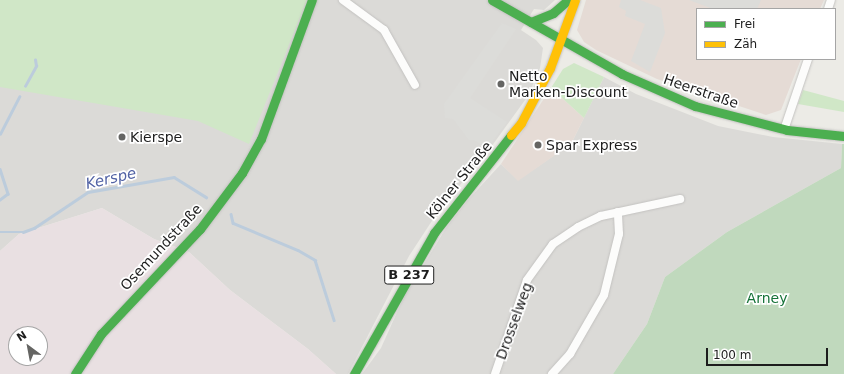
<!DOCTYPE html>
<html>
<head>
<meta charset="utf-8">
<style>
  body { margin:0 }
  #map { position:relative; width:844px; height:374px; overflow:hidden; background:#ecebe6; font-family:"DejaVu Sans",sans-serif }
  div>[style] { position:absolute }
  .residential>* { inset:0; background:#dbdad7 }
  .commercial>* { inset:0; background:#e5dbd5 }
  .industrial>* { inset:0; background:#e9e0e2 }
  .grass>* { inset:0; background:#d0e7c7 }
  .forest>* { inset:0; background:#c0d9bd }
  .parking>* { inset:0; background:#dcdcd9 }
  .stream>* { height:2.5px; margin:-1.25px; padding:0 1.25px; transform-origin:1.25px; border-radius:1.25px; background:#bcccdc }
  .roads { filter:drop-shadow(0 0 1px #c3c2c0) drop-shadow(0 0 1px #c3c2c0) }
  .street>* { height:8px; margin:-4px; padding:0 4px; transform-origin:4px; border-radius:4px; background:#fcfcfb }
  .fast>* { height:9px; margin:-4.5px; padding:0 4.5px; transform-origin:4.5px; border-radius:4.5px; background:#4caf50 }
  .slow>* { height:9px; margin:-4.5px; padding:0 4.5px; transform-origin:4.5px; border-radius:4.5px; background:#ffc107 }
  .dots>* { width:11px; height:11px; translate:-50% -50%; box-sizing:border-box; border:2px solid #fff; border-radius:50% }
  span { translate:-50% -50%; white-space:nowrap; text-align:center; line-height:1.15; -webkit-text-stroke:3.5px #fff; paint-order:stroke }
  .shield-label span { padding:1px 3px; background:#fff; border:1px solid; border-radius:3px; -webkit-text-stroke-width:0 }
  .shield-label { font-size:13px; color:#1d1d1d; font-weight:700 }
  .poi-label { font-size:14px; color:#1d1d1d }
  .left { translate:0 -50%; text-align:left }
  .street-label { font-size:14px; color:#1d1d1d }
  .park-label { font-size:14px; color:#157238 }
  .water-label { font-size:15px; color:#5263a5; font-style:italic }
  .legend { position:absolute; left:696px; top:8px; width:140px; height:52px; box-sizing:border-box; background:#fff; border:1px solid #a5a5a5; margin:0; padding:5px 7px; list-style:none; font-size:12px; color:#1d1d1d }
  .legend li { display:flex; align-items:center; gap:8px; height:20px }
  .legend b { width:20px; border:1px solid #a5a5a5 }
  .north { position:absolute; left:8px; top:326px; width:40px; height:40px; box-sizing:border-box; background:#fff; border:1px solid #a5a5a5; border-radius:50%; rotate:328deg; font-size:11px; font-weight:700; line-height:16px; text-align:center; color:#1d1d1d }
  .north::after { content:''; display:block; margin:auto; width:14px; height:18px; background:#656563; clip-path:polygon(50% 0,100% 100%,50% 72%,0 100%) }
  .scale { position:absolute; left:706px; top:348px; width:122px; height:18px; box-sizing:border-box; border:2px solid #1d1d1d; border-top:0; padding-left:5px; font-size:12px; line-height:14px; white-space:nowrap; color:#1d1d1d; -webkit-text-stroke:3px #fff; paint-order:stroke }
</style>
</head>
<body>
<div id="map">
  <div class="residential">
    <i style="clip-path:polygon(0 0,555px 0,544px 10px,534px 9px,521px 30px,536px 40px,543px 48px,540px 68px,528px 96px,486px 154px,439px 210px,409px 256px,348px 374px,336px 374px,308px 349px,230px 290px,189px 252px,154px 239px,102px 208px,19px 234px,0 251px)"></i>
    <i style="clip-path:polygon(604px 77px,636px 94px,718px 126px,773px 137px,842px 144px,841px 168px,727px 232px,665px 277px,647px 324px,613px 374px,362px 374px,381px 348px,403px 299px,446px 228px,468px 200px,501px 164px,518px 180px,571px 144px)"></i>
  </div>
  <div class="commercial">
    <i style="clip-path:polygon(586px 0,824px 0,820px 9px,697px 9px,697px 59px,801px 59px,781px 110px,766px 115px,657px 79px,596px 50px,584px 42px,577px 30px)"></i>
    <i style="clip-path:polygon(551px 88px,584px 118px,571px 144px,518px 181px,501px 164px)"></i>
  </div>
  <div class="industrial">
    <i style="clip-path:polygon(evenodd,102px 208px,154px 239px,189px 252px,230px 290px,308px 349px,336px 374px,0 374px,0 251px,19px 234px,102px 208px,16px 334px,40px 334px,40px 358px,16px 358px,16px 334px)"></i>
  </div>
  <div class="grass">
    <i style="clip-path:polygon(0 0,307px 0,249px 144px,198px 121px,0 87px)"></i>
    <i style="clip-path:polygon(574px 63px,604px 77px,584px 118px,551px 88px,563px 69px)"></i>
    <i style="clip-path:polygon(803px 90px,844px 101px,844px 112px,798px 104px)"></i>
  </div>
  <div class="forest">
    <i style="clip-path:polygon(842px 144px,844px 144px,844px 374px,613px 374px,647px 324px,665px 277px,727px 232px,841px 168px)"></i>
  </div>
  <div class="parking">
    <i style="clip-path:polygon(621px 0,640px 0,661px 8px,665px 33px,650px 72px,631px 61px,645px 24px,625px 16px,626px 11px,619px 7px)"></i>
    <i style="clip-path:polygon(689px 0,761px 0,757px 9px,713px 9px)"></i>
    <i style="clip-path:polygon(502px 23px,516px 29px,470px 98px,507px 122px,487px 148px,474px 140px,469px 140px,453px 119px,445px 118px,444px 104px)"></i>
  </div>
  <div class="stream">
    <i style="left:25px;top:86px;width:23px;rotate:-61deg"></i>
    <i style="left:36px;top:66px;width:6px;rotate:-99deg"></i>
    <i style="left:0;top:134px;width:42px;rotate:-62.8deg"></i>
    <i style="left:0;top:169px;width:26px;rotate:72deg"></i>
    <i style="left:8px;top:194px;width:10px;rotate:143deg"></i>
    <i style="left:231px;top:214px;width:9px;rotate:77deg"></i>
    <i style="left:233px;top:223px;width:70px;rotate:22.6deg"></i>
    <i style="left:298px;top:250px;width:20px;rotate:30deg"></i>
    <i style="left:315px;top:260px;width:63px;rotate:72.4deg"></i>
    <i style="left:0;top:232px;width:23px"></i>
    <i style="left:23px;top:232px;width:12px;rotate:-20deg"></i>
    <i style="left:34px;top:228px;width:65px;rotate:-33.7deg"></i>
    <i style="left:88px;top:192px;width:87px;rotate:-9.9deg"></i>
    <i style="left:174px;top:177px;width:38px;rotate:32deg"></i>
  </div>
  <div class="roads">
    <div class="street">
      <i style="left:343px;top:0;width:51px;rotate:36.2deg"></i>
      <i style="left:384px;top:30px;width:63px;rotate:60.6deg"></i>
      <i style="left:828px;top:9px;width:9px;rotate:-72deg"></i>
      <i style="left:784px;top:130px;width:75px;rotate:-71.3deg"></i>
      <i style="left:495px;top:374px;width:99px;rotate:-71.2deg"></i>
      <i style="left:527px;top:280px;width:44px;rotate:-54.2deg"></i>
      <i style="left:553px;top:244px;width:30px;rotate:-34deg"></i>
      <i style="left:578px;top:227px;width:25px;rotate:-26deg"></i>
      <i style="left:601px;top:216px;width:81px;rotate:-12.1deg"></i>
      <i style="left:552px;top:374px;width:27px;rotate:-48deg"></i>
      <i style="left:570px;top:354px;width:68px;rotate:-60deg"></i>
      <i style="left:604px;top:295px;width:63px;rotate:-76.2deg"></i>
      <i style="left:619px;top:234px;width:22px;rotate:-93deg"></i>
    </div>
    <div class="fast">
      <i style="left:492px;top:0;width:150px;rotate:29.6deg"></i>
      <i style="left:622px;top:74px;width:80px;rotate:23.7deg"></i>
      <i style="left:695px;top:106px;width:95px;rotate:14.6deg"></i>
      <i style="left:787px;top:130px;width:57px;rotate:6deg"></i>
      <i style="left:531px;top:22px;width:24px;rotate:-22deg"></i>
      <i style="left:553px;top:13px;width:20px;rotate:-41deg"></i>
      <i style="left:75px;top:374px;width:48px;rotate:-57deg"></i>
      <i style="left:101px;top:334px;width:144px;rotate:-46.7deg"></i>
      <i style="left:200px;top:229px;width:70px;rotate:-53.1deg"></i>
      <i style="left:242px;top:173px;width:39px;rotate:-61deg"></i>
      <i style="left:261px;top:139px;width:148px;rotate:-69.9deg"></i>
      <i style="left:354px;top:374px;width:162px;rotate:-60.4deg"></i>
      <i style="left:434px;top:233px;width:125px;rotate:-51.8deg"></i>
    </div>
    <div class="slow">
      <i style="left:511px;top:135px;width:16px;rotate:-50deg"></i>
      <i style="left:521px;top:123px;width:62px;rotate:-62.2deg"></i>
      <i style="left:550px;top:68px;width:72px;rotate:-69.8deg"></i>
    </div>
  </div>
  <div class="dots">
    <i style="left:501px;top:84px;background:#656563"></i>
    <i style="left:122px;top:137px;background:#656563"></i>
    <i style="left:538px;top:145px;background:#656563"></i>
  </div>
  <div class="shield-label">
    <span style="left:409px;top:275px">B 237</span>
  </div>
  <div class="poi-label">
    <span class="left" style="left:509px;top:84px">Netto<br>Marken-Discount</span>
    <span class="left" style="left:130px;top:137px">Kierspe</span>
    <span class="left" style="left:546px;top:145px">Spar Express</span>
  </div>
  <div class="street-label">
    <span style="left:701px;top:91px;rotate:19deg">Heerstraße</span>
    <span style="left:459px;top:180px;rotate:-51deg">Kölner Straße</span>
    <span style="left:161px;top:247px;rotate:-47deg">Osemundstraße</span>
    <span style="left:514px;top:321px;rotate:-70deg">Drosselweg</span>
  </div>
  <div class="park-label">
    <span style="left:767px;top:298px">Arney</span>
  </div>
  <div class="water-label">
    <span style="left:111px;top:179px;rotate:-13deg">Kerspe</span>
  </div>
  <ul class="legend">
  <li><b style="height:5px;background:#4caf50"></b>Frei</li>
  <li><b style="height:5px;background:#ffc107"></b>Zäh</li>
  </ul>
  <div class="north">N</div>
  <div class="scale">100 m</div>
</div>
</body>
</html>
